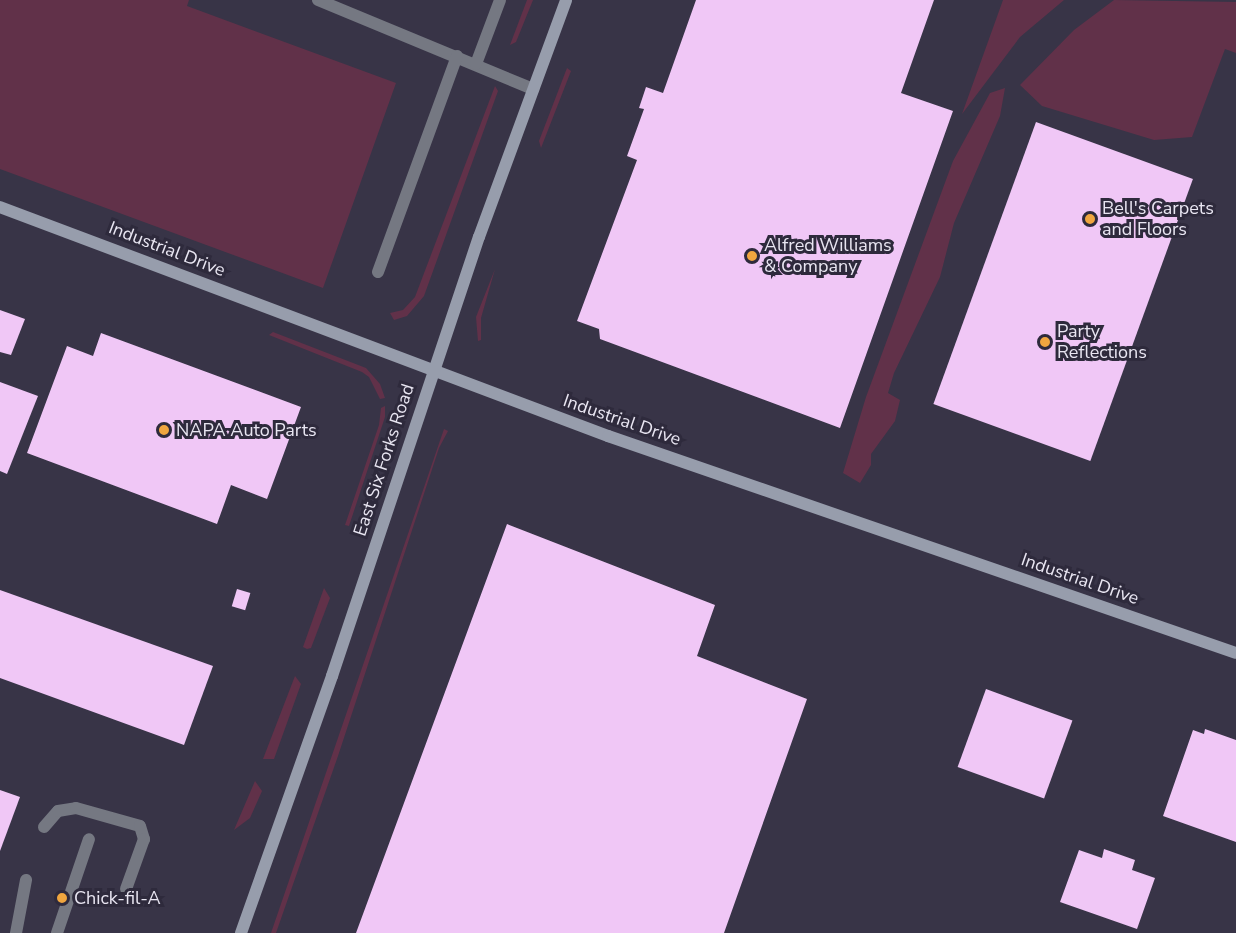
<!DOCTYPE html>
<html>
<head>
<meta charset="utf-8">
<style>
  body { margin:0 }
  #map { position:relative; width:1236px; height:933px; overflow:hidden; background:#383447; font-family:"Nunito Sans",sans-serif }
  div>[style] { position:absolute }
  .green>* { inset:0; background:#613149 }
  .building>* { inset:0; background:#f0c7f6; transform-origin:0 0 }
  .lane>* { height:12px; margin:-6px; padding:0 6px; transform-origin:6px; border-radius:6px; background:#757882 }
  .secondary>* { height:12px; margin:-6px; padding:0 6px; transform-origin:6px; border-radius:6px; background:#979dac }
  .dots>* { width:16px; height:16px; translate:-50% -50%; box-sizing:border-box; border:3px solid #2e2a3c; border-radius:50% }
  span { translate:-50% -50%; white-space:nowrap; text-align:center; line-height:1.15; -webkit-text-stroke:6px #2e2a3c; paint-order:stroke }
  .poi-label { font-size:18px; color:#e9e6f2 }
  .left { translate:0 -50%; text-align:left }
  .street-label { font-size:18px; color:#e9e6f2 }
</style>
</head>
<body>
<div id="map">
  <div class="green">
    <i style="clip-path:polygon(0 0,189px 0,187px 6px,396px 83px,323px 288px,0 169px)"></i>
    <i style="clip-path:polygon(527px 0,533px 0,516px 42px,510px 45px)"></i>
    <i style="clip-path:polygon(1003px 0,1064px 0,1020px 37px,962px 114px)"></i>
    <i style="clip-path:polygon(1114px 0,1236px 2px,1236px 53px,1225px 49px,1192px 137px,1154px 140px,1042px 106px,1020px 85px,1074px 30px)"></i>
    <i style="clip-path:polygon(567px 68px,571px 71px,541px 148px,539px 141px)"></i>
    <i style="clip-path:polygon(495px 86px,498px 91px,424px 296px,407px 316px,394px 320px,390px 313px,403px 310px,415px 297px)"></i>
    <i style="clip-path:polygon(1005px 88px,1000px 116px,954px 223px,940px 277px,894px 373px,888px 393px,900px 400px,895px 421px,871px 454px,871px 465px,860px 483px,843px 473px,866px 397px,953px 161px,990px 93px)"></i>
    <i style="clip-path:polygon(495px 269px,481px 318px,481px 340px,478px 341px,476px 317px)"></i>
    <i style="clip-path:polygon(273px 332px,366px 368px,380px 384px,385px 398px,380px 399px,369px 377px,362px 372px,269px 335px)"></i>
    <i style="clip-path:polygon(385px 406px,385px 417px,349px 526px,345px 525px,379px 425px,381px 408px)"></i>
    <i style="clip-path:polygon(444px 429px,448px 431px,439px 448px,338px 756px,276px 933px,271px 933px)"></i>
    <i style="clip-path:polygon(324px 588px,330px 598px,311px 648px,307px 649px,303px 647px)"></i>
    <i style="clip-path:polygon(295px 676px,301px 684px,274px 759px,263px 759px)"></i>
    <i style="clip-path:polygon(255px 781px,262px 791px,250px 818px,234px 830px)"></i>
  </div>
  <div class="building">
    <i style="clip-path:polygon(696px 0,934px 0,901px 93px,953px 111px,840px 428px,600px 339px,599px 329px,577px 321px,637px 160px,627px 156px,644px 109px,639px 108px,646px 87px,663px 93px)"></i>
    <i style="left:1036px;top:122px;width:167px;height:300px;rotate:20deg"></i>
    <i style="clip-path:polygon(0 310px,25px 319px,11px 355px,0 352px)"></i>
    <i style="clip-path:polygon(101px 333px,301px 407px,267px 499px,231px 485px,217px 524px,27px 453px,67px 346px,93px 356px)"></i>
    <i style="clip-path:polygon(0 382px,38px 396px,7px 474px,0 471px)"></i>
    <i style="clip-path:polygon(507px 524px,715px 605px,697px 656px,807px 699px,724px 933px,356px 933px)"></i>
    <i style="left:237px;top:589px;width:14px;height:18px;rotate:17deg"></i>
    <i style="clip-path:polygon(0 590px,213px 666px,184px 745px,0 678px)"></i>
    <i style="left:986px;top:689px;width:92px;height:83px;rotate:20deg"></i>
    <i style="clip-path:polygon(1205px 729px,1236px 740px,1236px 842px,1163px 816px,1193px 730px,1204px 734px)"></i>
    <i style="clip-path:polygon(0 790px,20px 797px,0 851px)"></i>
    <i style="clip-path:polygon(1104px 849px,1135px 860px,1132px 870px,1155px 878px,1137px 929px,1060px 902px,1079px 850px,1102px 858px)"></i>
  </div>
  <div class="lane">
    <i style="left:318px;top:0;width:233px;rotate:22.5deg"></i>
    <i style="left:476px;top:64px;width:68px;rotate:-69.4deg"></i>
    <i style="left:378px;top:272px;width:230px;rotate:-69.9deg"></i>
    <i style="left:44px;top:827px;width:21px;rotate:-49deg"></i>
    <i style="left:58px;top:811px;width:18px;rotate:-9deg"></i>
    <i style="left:76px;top:808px;width:66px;rotate:15.7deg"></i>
    <i style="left:140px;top:826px;width:14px;rotate:73deg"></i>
    <i style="left:144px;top:839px;width:53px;rotate:109.8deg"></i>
    <i style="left:16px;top:933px;width:54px;rotate:-79.3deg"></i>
    <i style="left:57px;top:933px;width:99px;rotate:-71.2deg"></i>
  </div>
  <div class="secondary">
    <i style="left:0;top:207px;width:650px;rotate:20.64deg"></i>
    <i style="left:608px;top:436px;width:664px;rotate:19.06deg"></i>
    <i style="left:241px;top:933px;width:273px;rotate:-70.5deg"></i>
    <i style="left:332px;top:676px;width:463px;rotate:-71.5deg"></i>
    <i style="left:479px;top:237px;width:252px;rotate:-69.8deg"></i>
  </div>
  <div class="dots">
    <i style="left:1090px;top:219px;background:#f0a63f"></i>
    <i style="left:752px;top:256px;background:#f0a63f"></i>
    <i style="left:1045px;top:342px;background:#f0a63f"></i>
    <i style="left:164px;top:430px;background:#f0a63f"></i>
    <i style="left:62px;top:898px;background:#f0a63f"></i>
  </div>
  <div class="poi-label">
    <span class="left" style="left:1102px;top:219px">Bell's Carpets<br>and Floors</span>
    <span class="left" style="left:764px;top:256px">Alfred Williams<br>&amp; Company</span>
    <span class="left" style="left:1057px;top:342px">Party<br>Reflections</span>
    <span class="left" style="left:176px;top:430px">NAPA Auto Parts</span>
    <span class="left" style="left:74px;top:898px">Chick-fil-A</span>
  </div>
  <div class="street-label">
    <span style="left:167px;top:249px;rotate:21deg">Industrial Drive</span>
    <span style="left:622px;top:420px;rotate:19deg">Industrial Drive</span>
    <span style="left:384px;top:460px;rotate:-72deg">East Six Forks Road</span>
    <span style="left:1080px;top:579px;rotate:19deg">Industrial Drive</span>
  </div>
</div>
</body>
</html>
